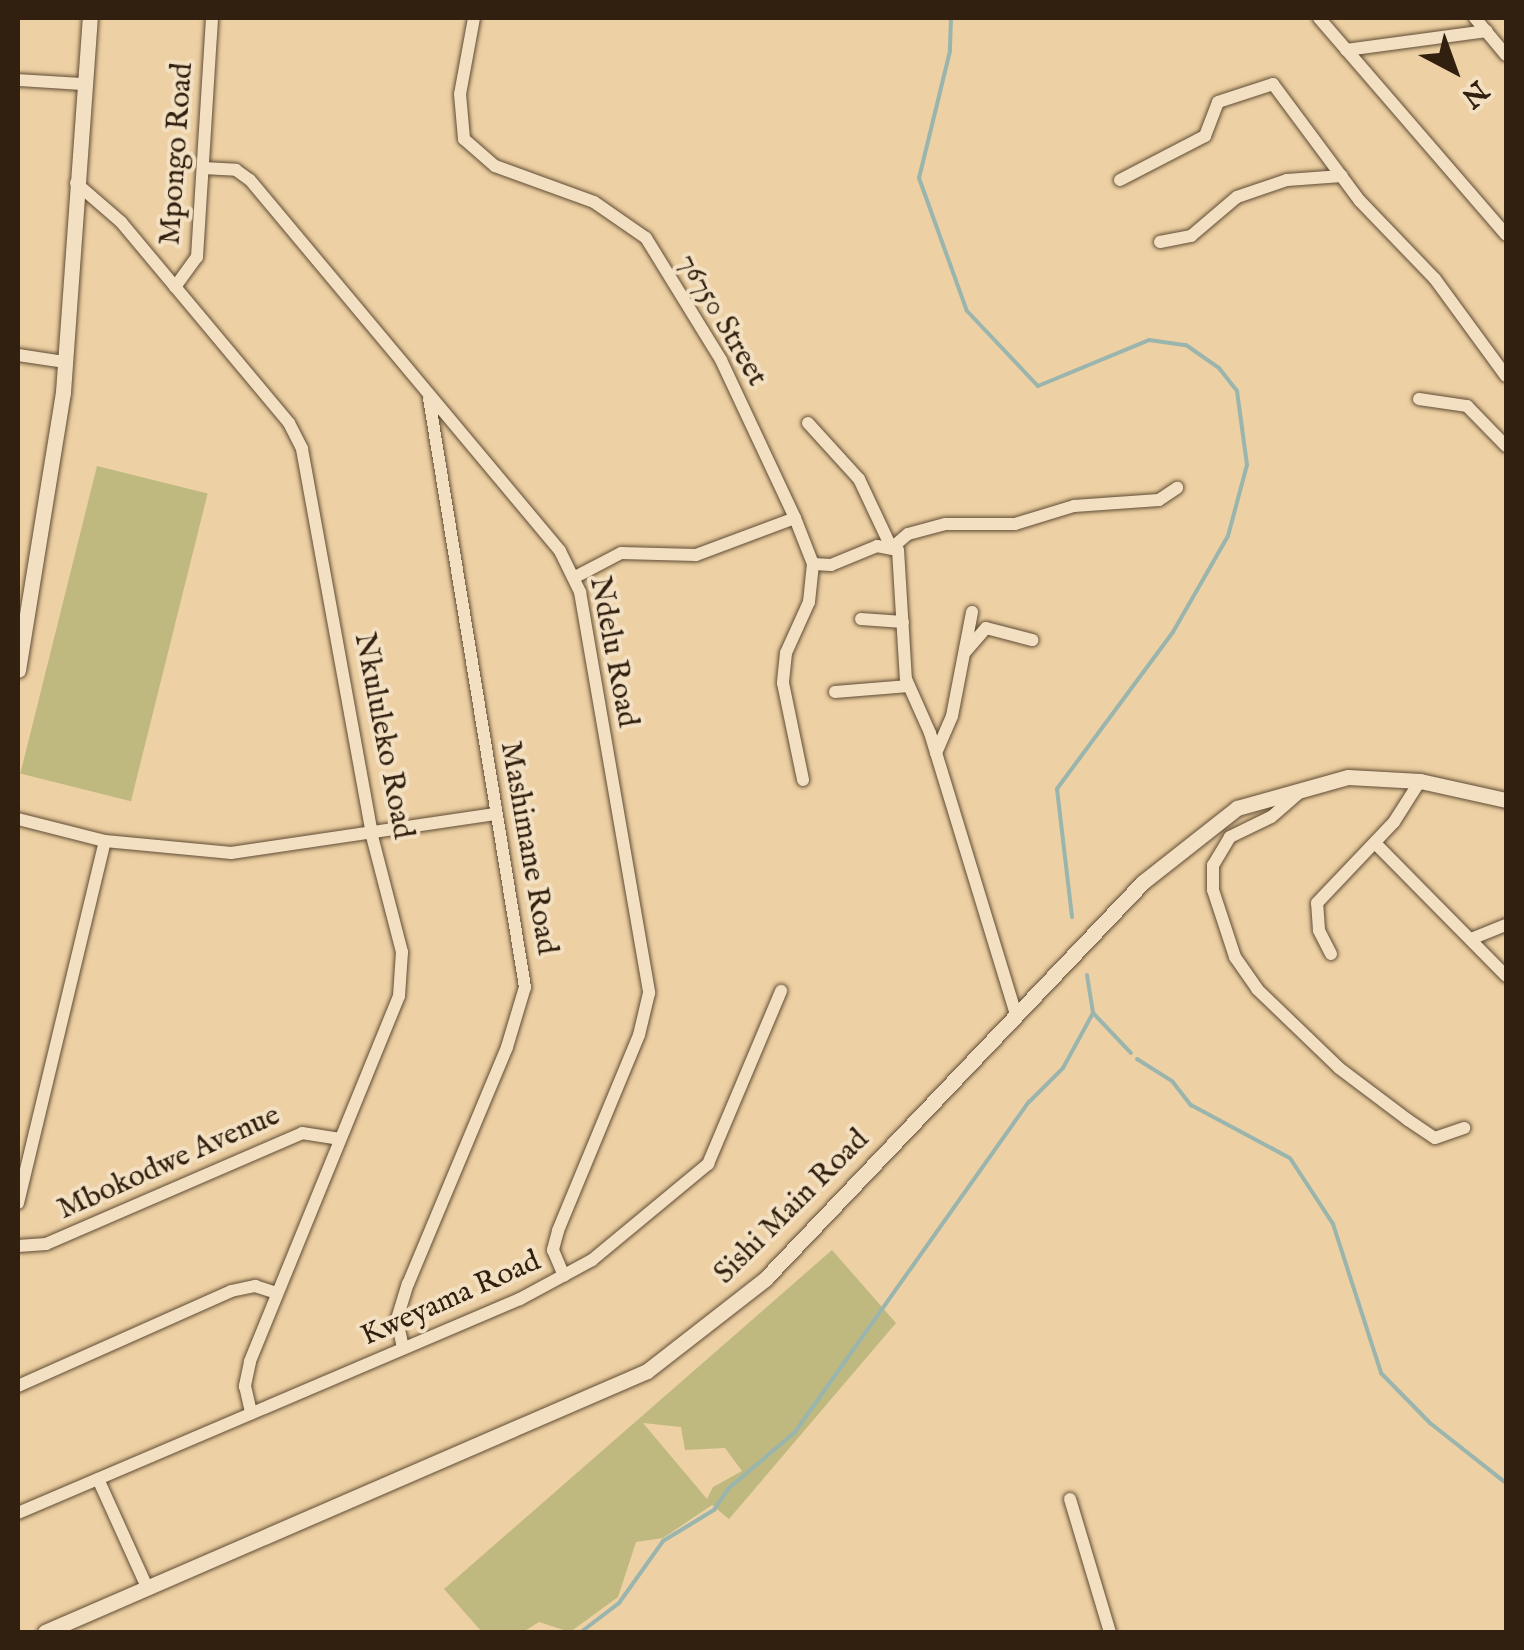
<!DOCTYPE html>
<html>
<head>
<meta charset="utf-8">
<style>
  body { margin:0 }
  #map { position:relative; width:1524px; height:1650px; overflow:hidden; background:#edd0a3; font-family:"IM FELL English",serif }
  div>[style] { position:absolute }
  .green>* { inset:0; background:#bfb980; transform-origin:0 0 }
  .stream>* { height:4px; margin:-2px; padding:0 2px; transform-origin:2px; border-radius:2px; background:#9ab5ad }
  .roads { filter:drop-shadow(0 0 2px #604c34) drop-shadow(0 0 2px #604c34) }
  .minor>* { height:12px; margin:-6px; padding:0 6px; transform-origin:6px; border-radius:6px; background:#f3e0c3 }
  .tertiary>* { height:15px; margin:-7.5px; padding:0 7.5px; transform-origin:7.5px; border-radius:7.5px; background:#f3e0c3 }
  span { translate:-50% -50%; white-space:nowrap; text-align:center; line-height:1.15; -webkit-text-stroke:8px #f3e0c3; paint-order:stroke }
  .street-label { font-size:30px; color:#31200f }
  .frame { position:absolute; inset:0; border:20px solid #31200f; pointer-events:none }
  .north { position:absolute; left:1404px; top:20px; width:100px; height:100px; -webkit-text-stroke:8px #f3e0c3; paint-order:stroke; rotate:139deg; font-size:28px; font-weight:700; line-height:40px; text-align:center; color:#31200f }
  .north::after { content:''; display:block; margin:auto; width:35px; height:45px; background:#31200f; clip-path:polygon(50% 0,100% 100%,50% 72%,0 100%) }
</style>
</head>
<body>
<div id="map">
  <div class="green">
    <i style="left:97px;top:466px;width:114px;height:317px;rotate:14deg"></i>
    <i style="clip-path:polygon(evenodd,832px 1250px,896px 1323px,729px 1519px,712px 1505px,663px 1538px,636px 1542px,618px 1597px,570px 1632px,539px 1622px,523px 1632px,482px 1632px,444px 1589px,832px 1250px,643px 1423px,681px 1427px,685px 1450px,725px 1448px,742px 1471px,713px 1487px,707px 1499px,643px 1423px)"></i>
  </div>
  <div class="stream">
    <i style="left:951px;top:18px;width:33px;rotate:92deg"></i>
    <i style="left:950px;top:51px;width:131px;rotate:103.7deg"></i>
    <i style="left:919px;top:178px;width:141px;rotate:70.2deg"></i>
    <i style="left:967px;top:311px;width:103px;rotate:46.6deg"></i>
    <i style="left:1038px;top:386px;width:120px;rotate:-22.5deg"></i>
    <i style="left:1149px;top:340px;width:37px;rotate:8deg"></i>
    <i style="left:1186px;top:345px;width:40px;rotate:34.9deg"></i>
    <i style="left:1219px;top:368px;width:29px;rotate:52deg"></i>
    <i style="left:1237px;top:391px;width:75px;rotate:82.3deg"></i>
    <i style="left:1247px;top:465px;width:73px;rotate:105deg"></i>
    <i style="left:1228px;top:536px;width:111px;rotate:119.8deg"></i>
    <i style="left:1173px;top:632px;width:195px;rotate:126.5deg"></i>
    <i style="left:1057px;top:789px;width:129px;rotate:83.3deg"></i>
    <i style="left:1087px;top:975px;width:38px;rotate:81deg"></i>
    <i style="left:1093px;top:1013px;width:55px;rotate:46.5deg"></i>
    <i style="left:1137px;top:1059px;width:41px;rotate:32.2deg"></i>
    <i style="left:1172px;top:1081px;width:31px;rotate:52deg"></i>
    <i style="left:1191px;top:1105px;width:112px;rotate:28.2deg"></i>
    <i style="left:1290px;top:1158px;width:79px;rotate:56.9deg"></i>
    <i style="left:1333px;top:1224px;width:157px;rotate:72.1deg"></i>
    <i style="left:1381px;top:1373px;width:70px;rotate:45.6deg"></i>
    <i style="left:1430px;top:1423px;width:97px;rotate:38.3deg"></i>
    <i style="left:581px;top:1632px;width:48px;rotate:-37.3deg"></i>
    <i style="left:619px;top:1603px;width:76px;rotate:-54.6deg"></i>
    <i style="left:663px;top:1541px;width:60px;rotate:-31.3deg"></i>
    <i style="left:714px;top:1510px;width:25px;rotate:-56deg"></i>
    <i style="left:728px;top:1489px;width:88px;rotate:-40.4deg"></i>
    <i style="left:795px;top:1432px;width:405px;rotate:-54.7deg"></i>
    <i style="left:1029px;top:1102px;width:48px;rotate:-45deg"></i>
    <i style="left:1063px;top:1068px;width:63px;rotate:-61.4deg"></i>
  </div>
  <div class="roads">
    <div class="minor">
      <i style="left:474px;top:18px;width:77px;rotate:100.4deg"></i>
      <i style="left:460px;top:94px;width:45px;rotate:84.9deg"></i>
      <i style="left:464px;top:139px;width:41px;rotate:41.1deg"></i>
      <i style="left:495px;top:166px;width:105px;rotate:20deg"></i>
      <i style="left:594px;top:202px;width:63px;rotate:34.7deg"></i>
      <i style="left:646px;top:238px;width:143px;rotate:58.4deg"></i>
      <i style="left:721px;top:360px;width:174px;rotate:64.9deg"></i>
      <i style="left:795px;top:518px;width:106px;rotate:159.5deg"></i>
      <i style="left:696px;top:555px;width:75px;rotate:-178.5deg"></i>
      <i style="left:621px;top:553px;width:52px;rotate:152.4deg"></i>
      <i style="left:1319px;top:18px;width:286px;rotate:49.2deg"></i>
      <i style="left:1475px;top:18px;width:48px;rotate:50deg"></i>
      <i style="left:1346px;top:50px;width:142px;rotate:-7.7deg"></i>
      <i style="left:18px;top:80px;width:66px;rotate:3.5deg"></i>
      <i style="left:203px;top:168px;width:33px;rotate:3deg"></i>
      <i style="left:236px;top:170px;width:17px;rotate:36deg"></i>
      <i style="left:250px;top:180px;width:483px;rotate:50.1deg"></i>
      <i style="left:560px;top:551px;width:46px;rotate:64deg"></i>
      <i style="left:580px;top:592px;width:407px;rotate:80.2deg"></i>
      <i style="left:649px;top:993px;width:43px;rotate:103.4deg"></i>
      <i style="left:639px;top:1035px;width:212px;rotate:112.5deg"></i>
      <i style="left:558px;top:1231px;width:20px;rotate:105deg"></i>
      <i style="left:553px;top:1250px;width:28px;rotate:67deg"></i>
      <i style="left:1120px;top:180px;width:96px;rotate:-27.4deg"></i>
      <i style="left:1205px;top:136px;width:36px;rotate:-69deg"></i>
      <i style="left:1218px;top:102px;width:58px;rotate:-18.1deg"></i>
      <i style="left:1273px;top:84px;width:146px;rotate:53.4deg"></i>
      <i style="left:1360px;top:201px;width:108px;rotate:46.1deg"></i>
      <i style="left:1435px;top:279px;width:120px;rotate:53.8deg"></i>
      <i style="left:76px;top:183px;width:60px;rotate:40.9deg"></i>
      <i style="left:121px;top:222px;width:262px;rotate:50.1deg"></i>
      <i style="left:289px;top:423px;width:29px;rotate:63deg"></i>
      <i style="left:302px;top:449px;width:393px;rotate:79.7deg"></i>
      <i style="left:372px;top:836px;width:120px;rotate:75.5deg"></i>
      <i style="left:402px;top:952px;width:44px;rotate:93.9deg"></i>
      <i style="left:399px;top:996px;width:395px;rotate:112.2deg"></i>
      <i style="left:250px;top:1362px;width:25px;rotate:102deg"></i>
      <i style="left:245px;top:1386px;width:28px;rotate:77deg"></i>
      <i style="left:1160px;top:242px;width:32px;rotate:-11deg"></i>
      <i style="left:1191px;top:236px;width:60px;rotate:-40.3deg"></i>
      <i style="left:1237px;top:197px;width:53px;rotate:-18.8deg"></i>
      <i style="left:1287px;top:180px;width:55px;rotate:-4.2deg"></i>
      <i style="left:175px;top:287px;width:37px;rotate:-54deg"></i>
      <i style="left:197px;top:257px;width:239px;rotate:-86.4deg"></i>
      <i style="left:18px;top:355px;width:48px;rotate:8.5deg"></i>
      <i style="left:1419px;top:399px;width:49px;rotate:8.3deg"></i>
      <i style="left:1467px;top:406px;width:56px;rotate:45.7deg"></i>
      <i style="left:808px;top:423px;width:76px;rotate:47.7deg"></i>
      <i style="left:859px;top:479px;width:73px;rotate:64.8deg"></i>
      <i style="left:795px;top:518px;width:49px;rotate:68.6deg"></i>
      <i style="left:813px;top:564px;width:38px;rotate:96deg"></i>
      <i style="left:809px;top:602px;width:56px;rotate:114.3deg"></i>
      <i style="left:786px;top:653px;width:30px;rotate:96deg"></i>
      <i style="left:783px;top:683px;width:99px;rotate:78.3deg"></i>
      <i style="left:894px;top:546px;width:18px;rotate:-41deg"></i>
      <i style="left:908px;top:534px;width:39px;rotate:-15deg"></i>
      <i style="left:946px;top:524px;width:69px"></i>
      <i style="left:1015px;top:524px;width:62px;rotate:-17deg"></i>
      <i style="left:1074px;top:506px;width:85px;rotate:-4deg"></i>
      <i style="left:1159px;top:500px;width:22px;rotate:-34deg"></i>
      <i style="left:813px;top:564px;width:18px;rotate:3deg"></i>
      <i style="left:831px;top:565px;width:50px;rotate:-22.4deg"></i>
      <i style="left:877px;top:546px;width:21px;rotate:11deg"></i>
      <i style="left:898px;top:550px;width:129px;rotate:86.5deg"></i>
      <i style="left:906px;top:679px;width:59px;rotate:66deg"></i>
      <i style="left:930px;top:733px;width:294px;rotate:73deg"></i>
      <i style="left:861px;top:619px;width:42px;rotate:4.1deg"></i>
      <i style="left:966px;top:651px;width:30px;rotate:-49deg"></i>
      <i style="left:986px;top:628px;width:48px;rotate:14.6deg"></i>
      <i style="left:835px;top:692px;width:74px;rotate:-4.6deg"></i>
      <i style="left:936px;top:753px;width:40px;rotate:-66.6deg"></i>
      <i style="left:952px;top:716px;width:106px;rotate:-79.1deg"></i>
      <i style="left:1300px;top:792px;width:38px;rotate:139deg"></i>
      <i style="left:1271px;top:817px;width:46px;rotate:154deg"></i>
      <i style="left:1230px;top:837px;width:33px;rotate:121deg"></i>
      <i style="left:1213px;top:865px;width:25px;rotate:90deg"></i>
      <i style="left:1213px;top:890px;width:71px;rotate:71.8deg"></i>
      <i style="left:1235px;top:957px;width:39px;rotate:55deg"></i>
      <i style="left:1257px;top:989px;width:114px;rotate:43.9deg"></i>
      <i style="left:1339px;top:1068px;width:86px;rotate:37deg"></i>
      <i style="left:1408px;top:1120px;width:32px;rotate:34deg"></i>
      <i style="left:1435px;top:1138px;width:31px;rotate:-19deg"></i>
      <i style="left:18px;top:819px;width:90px;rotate:14.2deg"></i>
      <i style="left:105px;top:841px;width:127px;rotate:5.4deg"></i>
      <i style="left:231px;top:853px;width:267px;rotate:-8.4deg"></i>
      <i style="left:1375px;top:843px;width:187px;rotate:45.4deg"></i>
      <i style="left:1471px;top:939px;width:38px;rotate:-22deg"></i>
      <i style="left:1331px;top:954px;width:27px;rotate:-117deg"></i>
      <i style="left:1319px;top:930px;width:27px;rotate:-94deg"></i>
      <i style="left:1317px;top:903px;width:112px;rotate:-46.5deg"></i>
      <i style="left:1394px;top:822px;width:49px;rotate:-57.6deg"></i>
      <i style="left:18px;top:1203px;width:372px;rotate:-76.5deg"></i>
      <i style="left:18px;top:1246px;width:28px;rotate:-4deg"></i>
      <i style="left:46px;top:1244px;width:279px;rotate:-23.4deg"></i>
      <i style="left:302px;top:1133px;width:37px;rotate:9deg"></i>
      <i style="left:403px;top:1348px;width:30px;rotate:-102deg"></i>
      <i style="left:397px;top:1319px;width:37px;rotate:-73deg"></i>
      <i style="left:408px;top:1284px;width:257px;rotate:-67.3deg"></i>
      <i style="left:507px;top:1047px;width:63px;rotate:-73.3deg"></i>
      <i style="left:525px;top:987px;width:597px;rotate:-99.26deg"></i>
      <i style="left:18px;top:1386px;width:233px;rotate:-24deg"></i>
      <i style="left:231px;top:1291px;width:25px;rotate:-12deg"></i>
      <i style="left:255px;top:1286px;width:23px;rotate:18deg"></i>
      <i style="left:98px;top:1479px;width:121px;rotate:65.6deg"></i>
      <i style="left:1070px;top:1499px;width:139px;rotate:73.3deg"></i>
      <i style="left:18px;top:1513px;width:546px;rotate:-23.09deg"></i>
      <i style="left:520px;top:1299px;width:82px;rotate:-28.4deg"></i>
      <i style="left:592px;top:1260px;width:151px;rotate:-39.6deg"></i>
      <i style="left:708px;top:1164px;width:188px;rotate:-67.1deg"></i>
    </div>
    <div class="tertiary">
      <i style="left:18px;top:670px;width:282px;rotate:-80.8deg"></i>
      <i style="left:63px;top:392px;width:375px;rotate:-85.9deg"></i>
      <i style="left:45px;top:1632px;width:656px;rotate:-23.44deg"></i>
      <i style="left:647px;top:1371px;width:150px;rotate:-37.9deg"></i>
      <i style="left:765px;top:1279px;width:548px;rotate:-46.4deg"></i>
      <i style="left:1143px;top:882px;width:120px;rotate:-38.2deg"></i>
      <i style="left:1237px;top:808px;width:115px;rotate:-15.6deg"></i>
      <i style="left:1348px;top:777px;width:72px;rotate:3.2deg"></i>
      <i style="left:1420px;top:781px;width:88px;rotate:12.5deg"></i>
    </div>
  </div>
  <div class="street-label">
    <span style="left:177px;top:154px;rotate:-86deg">Mpongo Road</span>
    <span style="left:722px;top:320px;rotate:60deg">76750 Street</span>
    <span style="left:613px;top:652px;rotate:79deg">Ndelu Road</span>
    <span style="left:383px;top:736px;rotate:79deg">Nkululeko Road</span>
    <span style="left:528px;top:848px;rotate:80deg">Mashimane Road</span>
    <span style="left:169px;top:1163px;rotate:-24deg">Mbokodwe Avenue</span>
    <span style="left:792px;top:1207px;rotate:-45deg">Sishi Main Road</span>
    <span style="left:451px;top:1299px;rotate:-24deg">Kweyama Road</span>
  </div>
  <div class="frame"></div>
  <div class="north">N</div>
</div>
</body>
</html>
